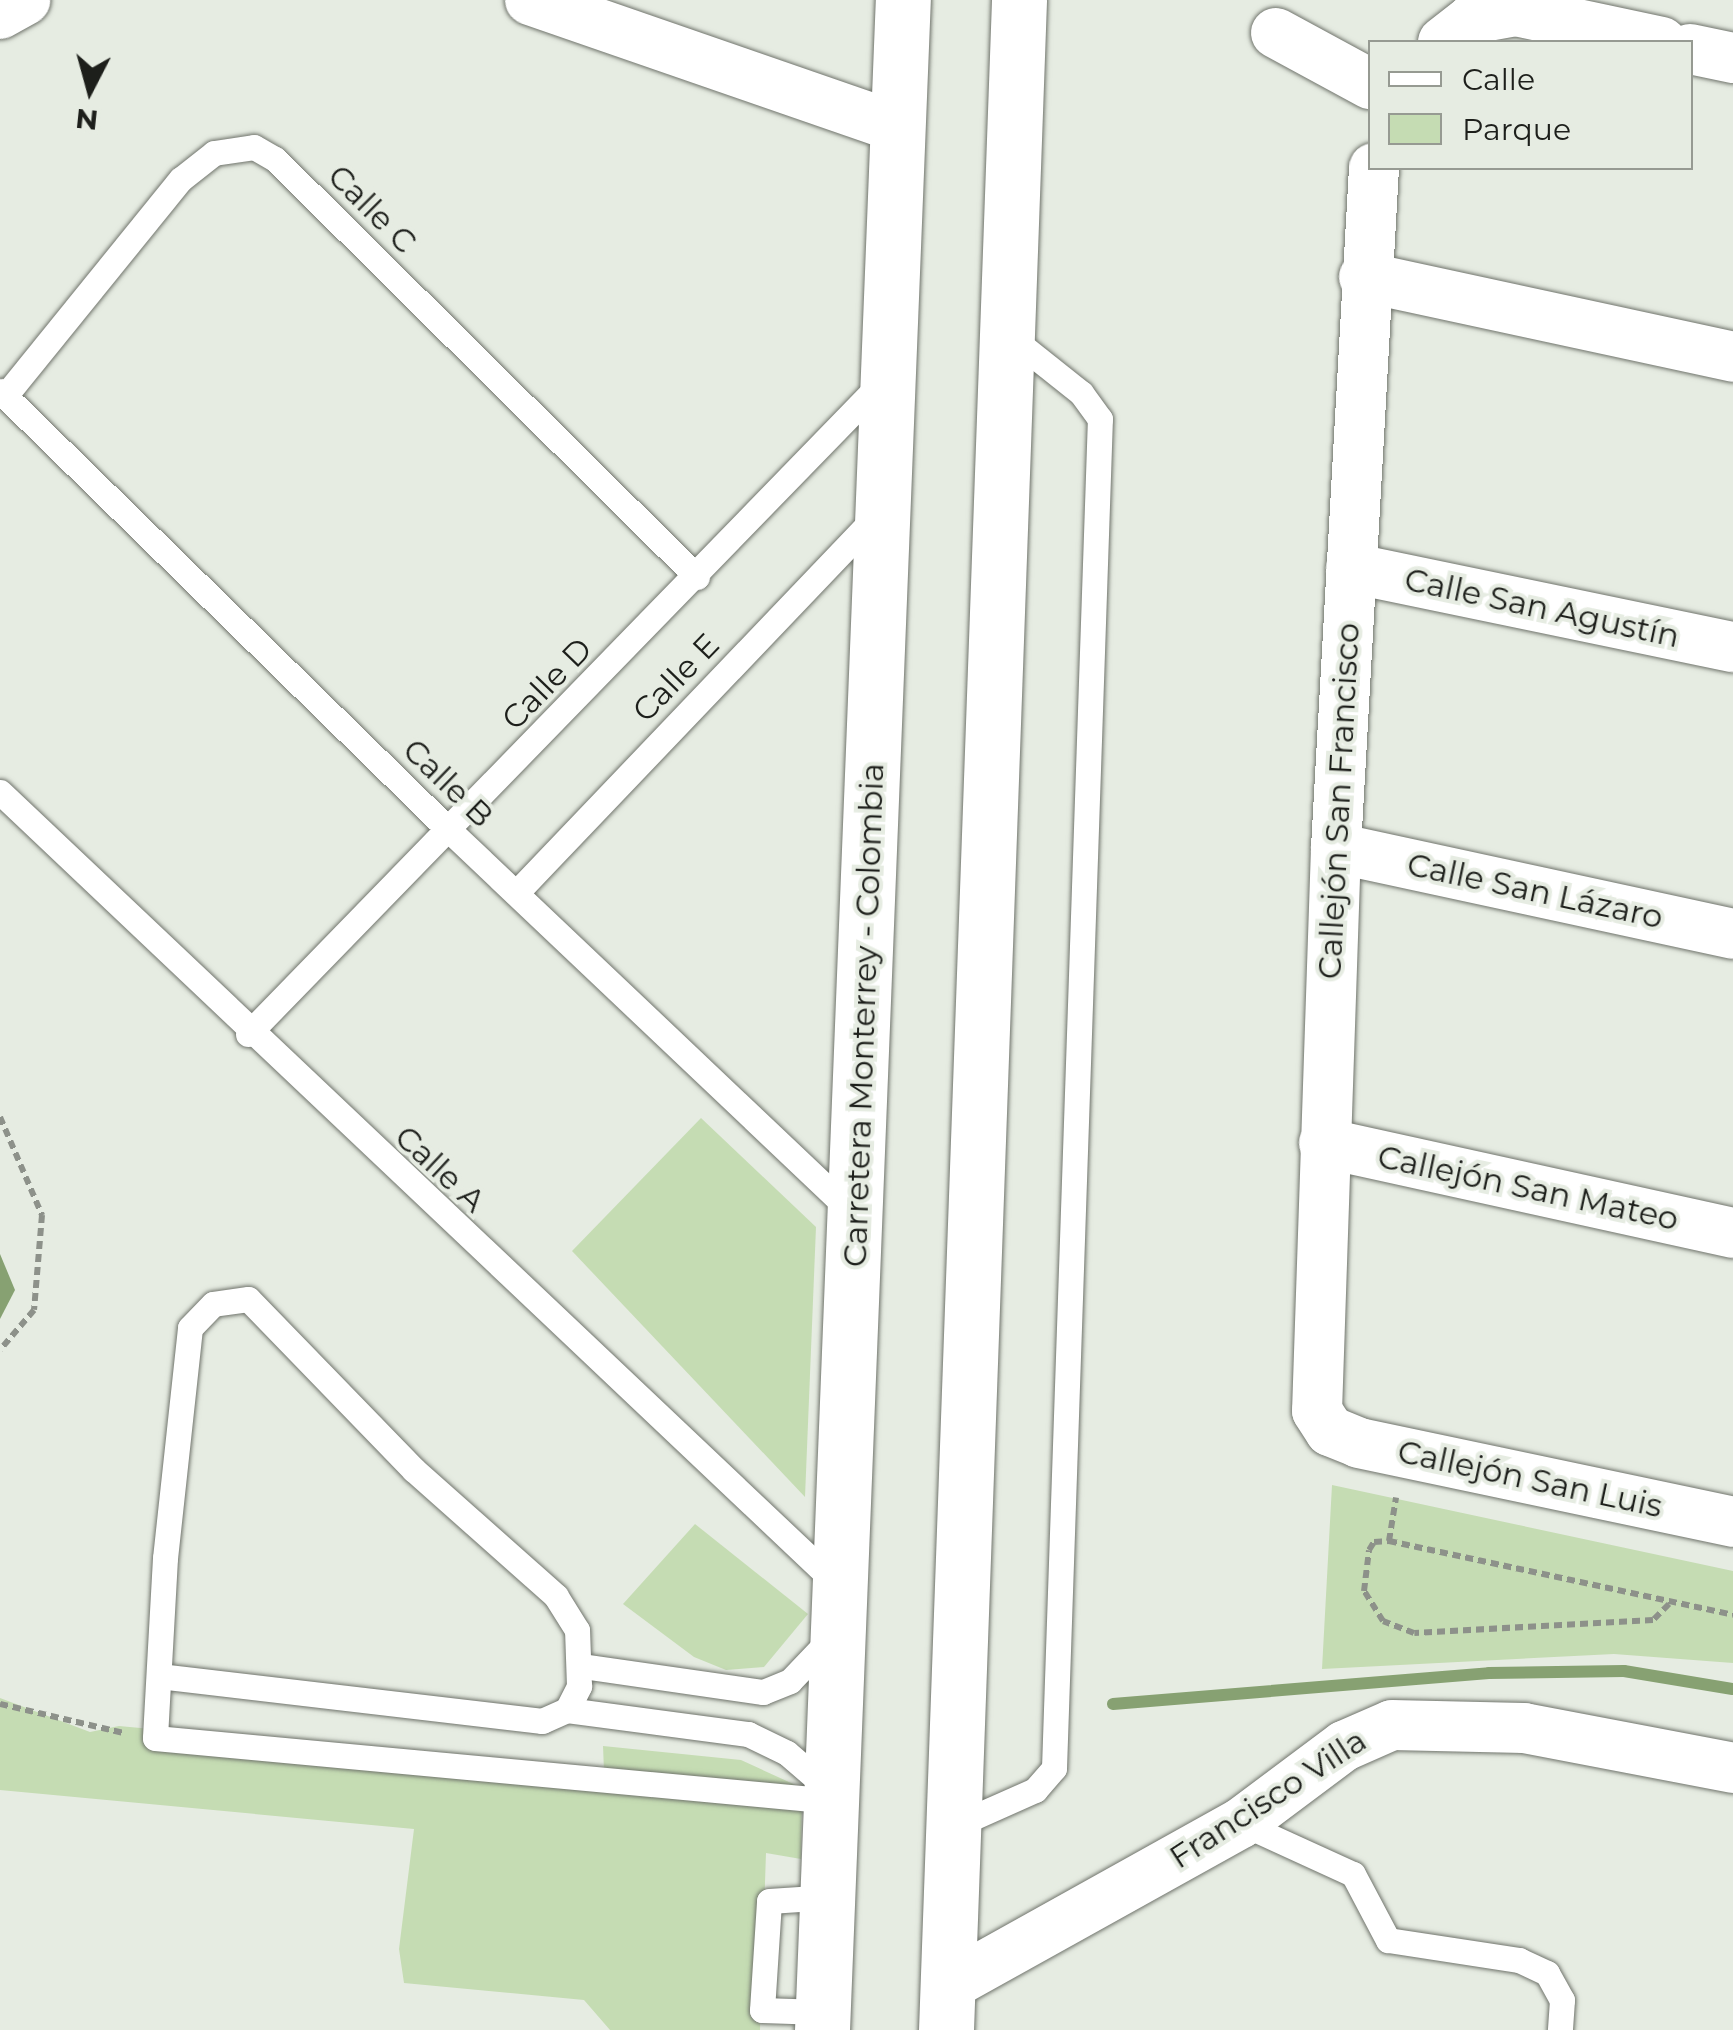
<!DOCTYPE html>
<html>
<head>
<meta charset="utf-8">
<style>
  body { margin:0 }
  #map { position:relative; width:1733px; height:2030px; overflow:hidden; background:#e6ece2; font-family:Montserrat,sans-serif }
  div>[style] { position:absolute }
  .green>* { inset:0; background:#c5dcb3 }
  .water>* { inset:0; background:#87a172 }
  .stream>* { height:12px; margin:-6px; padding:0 6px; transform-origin:6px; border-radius:6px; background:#87a172 }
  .path>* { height:6px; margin-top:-3px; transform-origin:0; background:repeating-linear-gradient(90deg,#8d918a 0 8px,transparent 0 13px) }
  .roads { filter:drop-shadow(0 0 2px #70746c) drop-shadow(0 0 2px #70746c) }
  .service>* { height:25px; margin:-12.5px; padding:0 12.5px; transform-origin:12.5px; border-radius:12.5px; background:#fff }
  .minor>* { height:50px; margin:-25px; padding:0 25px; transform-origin:25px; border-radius:25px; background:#fff }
  .primary>* { height:55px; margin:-27.5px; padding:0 27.5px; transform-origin:27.5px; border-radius:27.5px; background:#fff }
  span { translate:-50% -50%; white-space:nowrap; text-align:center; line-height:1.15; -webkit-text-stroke:8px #e6ece2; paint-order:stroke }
  .street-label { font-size:32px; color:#1d1f1b }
  .legend { position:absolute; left:1368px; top:40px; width:325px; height:130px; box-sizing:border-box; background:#e6ece2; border:2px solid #969a92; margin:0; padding:12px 18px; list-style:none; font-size:30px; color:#1d1f1b }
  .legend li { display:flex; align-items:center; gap:20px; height:50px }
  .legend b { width:50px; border:2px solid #969a92 }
  .north { position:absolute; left:40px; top:40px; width:100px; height:100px; -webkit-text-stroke:8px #e6ece2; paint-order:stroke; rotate:186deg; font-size:28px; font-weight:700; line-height:40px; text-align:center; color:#1d1f1b }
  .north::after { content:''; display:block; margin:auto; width:35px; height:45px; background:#1d1f1b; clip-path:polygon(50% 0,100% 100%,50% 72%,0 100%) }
</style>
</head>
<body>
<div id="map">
  <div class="green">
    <i style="clip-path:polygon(701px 1118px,816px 1227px,805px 1497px,572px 1251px)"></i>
    <i style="clip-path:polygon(1332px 1485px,1733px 1571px,1733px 1663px,1614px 1654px,1322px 1669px)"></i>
    <i style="clip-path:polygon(695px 1524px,808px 1614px,764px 1667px,726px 1670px,694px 1657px,623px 1604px)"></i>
    <i style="clip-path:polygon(0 1698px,90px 1732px,119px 1726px,604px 1771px,603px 1746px,741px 1760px,802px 1788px,801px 1859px,766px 1853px,760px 2030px,610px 2030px,584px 2000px,404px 1983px,399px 1949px,414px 1829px,0 1790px)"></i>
  </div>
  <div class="water">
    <i style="clip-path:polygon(0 1254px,15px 1290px,0 1319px)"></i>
  </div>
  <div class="stream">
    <i style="left:1113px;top:1704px;width:377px;rotate:-4.7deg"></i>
    <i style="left:1489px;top:1673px;width:135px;rotate:-0.8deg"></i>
    <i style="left:1624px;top:1671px;width:110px;rotate:9.4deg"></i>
  </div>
  <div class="path">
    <i style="left:0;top:1117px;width:107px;rotate:66.8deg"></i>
    <i style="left:42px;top:1215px;width:95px;rotate:94.8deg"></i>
    <i style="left:34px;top:1310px;width:52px;rotate:130.4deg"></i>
    <i style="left:1389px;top:1541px;width:44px;rotate:-80.8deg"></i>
    <i style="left:1669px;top:1604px;width:23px;rotate:135deg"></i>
    <i style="left:1653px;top:1620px;width:239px;rotate:176.9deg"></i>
    <i style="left:1414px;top:1633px;width:33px;rotate:-159deg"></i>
    <i style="left:1383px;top:1621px;width:36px;rotate:-122deg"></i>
    <i style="left:1364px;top:1591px;width:41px;rotate:-83deg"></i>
    <i style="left:1369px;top:1550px;width:9px;rotate:-58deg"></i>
    <i style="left:1374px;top:1542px;width:15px;rotate:-4deg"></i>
    <i style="left:1389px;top:1541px;width:352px;rotate:12.1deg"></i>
    <i style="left:0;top:1704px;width:127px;rotate:13.2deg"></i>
  </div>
  <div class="roads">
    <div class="service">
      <i style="left:0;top:391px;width:629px;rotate:44.36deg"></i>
      <i style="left:450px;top:831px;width:555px;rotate:43.47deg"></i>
      <i style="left:5px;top:396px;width:279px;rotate:-51deg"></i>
      <i style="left:181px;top:179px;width:42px;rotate:-38.2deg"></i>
      <i style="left:214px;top:153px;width:40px;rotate:-8.5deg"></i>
      <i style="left:254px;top:147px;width:24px;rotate:30deg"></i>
      <i style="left:275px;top:159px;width:594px;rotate:44.73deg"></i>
      <i style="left:0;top:792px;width:1154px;rotate:43.42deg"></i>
      <i style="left:516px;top:893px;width:520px;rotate:-46.32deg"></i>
      <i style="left:248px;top:1034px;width:908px;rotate:-45.8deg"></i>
      <i style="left:582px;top:1666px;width:183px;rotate:8.2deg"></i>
      <i style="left:763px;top:1692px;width:29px;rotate:-22deg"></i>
      <i style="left:790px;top:1681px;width:58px;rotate:-46.4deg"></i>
      <i style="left:159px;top:1676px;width:386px;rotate:6.7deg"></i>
      <i style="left:542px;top:1721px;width:27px;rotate:-24deg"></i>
      <i style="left:567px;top:1710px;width:27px;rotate:-63deg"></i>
      <i style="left:579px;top:1686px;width:56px;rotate:-92deg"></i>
      <i style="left:577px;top:1630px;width:40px;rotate:-122deg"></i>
      <i style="left:556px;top:1596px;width:190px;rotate:-138.4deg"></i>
      <i style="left:414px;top:1470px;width:238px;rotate:-134.1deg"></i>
      <i style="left:248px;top:1299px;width:35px;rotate:172deg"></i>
      <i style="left:213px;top:1304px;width:33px;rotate:134deg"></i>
      <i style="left:190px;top:1328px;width:231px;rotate:96.2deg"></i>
      <i style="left:165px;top:1558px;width:180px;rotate:93.2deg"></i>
      <i style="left:155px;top:1738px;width:681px;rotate:5.31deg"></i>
      <i style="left:567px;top:1710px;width:183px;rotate:7.6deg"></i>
      <i style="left:748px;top:1734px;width:43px;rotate:26deg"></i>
      <i style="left:787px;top:1753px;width:57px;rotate:40.7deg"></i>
      <i style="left:1241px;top:1823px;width:123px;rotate:24.5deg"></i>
      <i style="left:1353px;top:1874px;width:75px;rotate:62.1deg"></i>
      <i style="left:1388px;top:1940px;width:133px;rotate:8.7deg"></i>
      <i style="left:1519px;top:1960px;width:31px;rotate:25deg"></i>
      <i style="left:1547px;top:1973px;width:31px;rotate:61deg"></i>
      <i style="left:1562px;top:2000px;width:30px;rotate:94deg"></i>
      <i style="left:954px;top:1826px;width:89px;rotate:-24deg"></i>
      <i style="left:1035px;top:1790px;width:29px;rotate:-49deg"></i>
      <i style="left:1054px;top:1768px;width:1350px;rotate:-88.05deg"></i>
      <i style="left:1100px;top:419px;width:32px;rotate:-126deg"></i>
      <i style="left:1081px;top:393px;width:93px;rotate:-141.5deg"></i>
      <i style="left:822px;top:2012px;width:60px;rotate:-178.1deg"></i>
      <i style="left:762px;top:2010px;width:109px;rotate:-86.3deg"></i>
      <i style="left:769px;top:1901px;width:61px;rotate:-3.8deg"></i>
    </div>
    <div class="minor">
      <i style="left:530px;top:0;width:388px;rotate:19.1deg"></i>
      <i style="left:0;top:14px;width:29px;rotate:-29deg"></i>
      <i style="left:1276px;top:33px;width:107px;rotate:28.5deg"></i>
      <i style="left:1443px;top:42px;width:37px;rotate:-38deg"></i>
      <i style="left:1472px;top:19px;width:45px;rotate:-10.3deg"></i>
      <i style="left:1516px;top:11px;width:149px;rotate:12deg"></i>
      <i style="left:1690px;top:49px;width:44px;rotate:11.8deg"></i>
      <i style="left:1374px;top:168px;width:681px;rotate:93.2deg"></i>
      <i style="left:1336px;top:848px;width:563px;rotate:91.93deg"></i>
      <i style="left:1317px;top:1411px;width:24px;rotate:57deg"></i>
      <i style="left:1330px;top:1431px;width:31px;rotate:22deg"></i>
      <i style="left:1359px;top:1443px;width:382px;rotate:11.9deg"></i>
      <i style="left:1364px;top:277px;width:378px;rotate:12.2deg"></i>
      <i style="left:1351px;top:568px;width:390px;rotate:11.7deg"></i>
      <i style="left:1336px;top:848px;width:406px;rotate:12.2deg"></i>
      <i style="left:1324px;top:1143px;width:419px;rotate:12.4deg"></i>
      <i style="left:948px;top:1986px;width:335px;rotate:-29.1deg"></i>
      <i style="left:1241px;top:1823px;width:129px;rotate:-36.8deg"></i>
      <i style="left:1344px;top:1746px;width:52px;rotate:-23.6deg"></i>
      <i style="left:1392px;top:1725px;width:132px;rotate:1.3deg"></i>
      <i style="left:1524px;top:1728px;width:213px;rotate:10.8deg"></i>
    </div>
    <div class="primary">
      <i style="left:822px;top:2030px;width:2032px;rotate:-87.72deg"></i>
      <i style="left:946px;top:2030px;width:2031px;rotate:-87.94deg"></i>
    </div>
  </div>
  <div class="street-label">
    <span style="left:372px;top:209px;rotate:45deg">Calle C</span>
    <span style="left:1542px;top:608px;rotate:12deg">Calle San Agustín</span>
    <span style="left:676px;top:678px;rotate:-46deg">Calle E</span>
    <span style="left:547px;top:684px;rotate:-46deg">Calle D</span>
    <span style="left:448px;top:783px;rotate:44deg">Calle B</span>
    <span style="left:1339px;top:801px;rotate:-87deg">Callejón San Francisco</span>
    <span style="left:1535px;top:891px;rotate:12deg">Calle San Lázaro</span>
    <span style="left:864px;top:1015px;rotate:-88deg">Carretera Monterrey - Colombia</span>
    <span style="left:440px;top:1169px;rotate:43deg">Calle A</span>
    <span style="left:1528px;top:1188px;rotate:12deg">Callejón San Mateo</span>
    <span style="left:1530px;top:1479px;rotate:12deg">Callejón San Luis</span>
    <span style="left:1268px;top:1799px;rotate:-33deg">Francisco Villa</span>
  </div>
  <ul class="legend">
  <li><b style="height:12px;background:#fff"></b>Calle</li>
  <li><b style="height:28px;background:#c5dcb3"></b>Parque</li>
  </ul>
  <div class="north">N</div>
</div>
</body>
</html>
